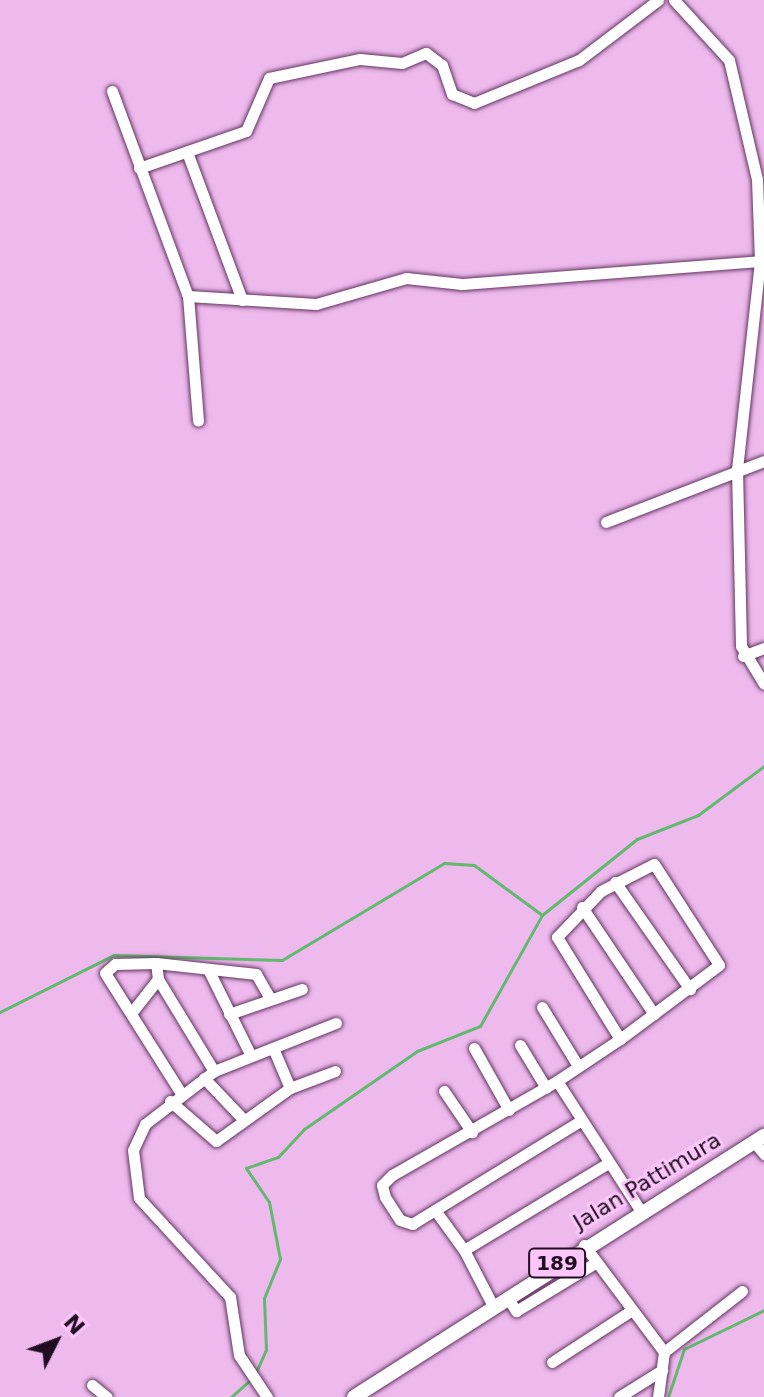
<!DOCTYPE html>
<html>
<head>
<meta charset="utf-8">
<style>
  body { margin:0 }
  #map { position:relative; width:764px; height:1397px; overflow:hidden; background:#eeb9ed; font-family:"DejaVu Sans",sans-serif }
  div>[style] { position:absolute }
  .stream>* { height:3px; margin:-1.5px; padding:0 1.5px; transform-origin:1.5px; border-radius:1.5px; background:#61b96d }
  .roads { filter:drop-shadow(0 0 2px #623562) drop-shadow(0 0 2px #623562) }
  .minor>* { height:11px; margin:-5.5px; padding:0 5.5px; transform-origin:5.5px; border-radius:5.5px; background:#fff }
  .major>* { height:14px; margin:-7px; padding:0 7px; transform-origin:7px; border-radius:7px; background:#fff }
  span { translate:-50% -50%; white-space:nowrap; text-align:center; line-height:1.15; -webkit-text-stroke:6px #fcc6fb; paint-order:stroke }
  .shield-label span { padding:2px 6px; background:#fcc6fb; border:2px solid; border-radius:6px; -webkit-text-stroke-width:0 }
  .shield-label { font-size:20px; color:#200d21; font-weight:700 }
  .street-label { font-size:22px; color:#200d21 }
  .north { position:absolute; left:16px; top:1301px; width:80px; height:80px; -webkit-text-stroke:6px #fcc6fb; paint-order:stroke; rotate:48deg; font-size:22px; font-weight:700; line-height:32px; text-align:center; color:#200d21 }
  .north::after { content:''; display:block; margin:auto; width:28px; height:36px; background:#200d21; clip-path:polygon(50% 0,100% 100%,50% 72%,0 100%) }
</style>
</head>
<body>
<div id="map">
  <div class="stream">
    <i style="left:0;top:1012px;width:127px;rotate:-26.6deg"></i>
    <i style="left:114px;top:955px;width:168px;rotate:1.7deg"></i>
    <i style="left:282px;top:960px;width:189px;rotate:-30.9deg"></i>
    <i style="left:444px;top:863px;width:30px;rotate:4deg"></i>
    <i style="left:474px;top:865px;width:84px;rotate:36.3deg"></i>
    <i style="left:542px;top:915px;width:122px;rotate:-38.7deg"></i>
    <i style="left:637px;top:839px;width:66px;rotate:-21.5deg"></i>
    <i style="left:698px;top:815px;width:82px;rotate:-36.6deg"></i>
    <i style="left:256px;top:1372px;width:24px;rotate:-66deg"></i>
    <i style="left:266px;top:1350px;width:52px;rotate:-92.2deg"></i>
    <i style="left:264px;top:1298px;width:42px;rotate:-67.7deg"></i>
    <i style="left:280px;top:1259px;width:58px;rotate:-100.9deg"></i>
    <i style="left:269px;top:1202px;width:41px;rotate:-124.1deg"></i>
    <i style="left:246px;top:1168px;width:34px;rotate:-19deg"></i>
    <i style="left:278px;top:1157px;width:38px;rotate:-47deg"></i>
    <i style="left:304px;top:1129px;width:137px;rotate:-34.6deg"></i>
    <i style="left:417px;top:1051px;width:68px;rotate:-21.6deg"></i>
    <i style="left:480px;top:1026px;width:127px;rotate:-60.8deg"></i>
    <i style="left:231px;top:1397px;width:28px;rotate:-42deg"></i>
    <i style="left:668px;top:1397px;width:51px;rotate:-71.6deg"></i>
    <i style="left:684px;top:1349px;width:89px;rotate:-26deg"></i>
  </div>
  <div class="roads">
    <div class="minor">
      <i style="left:674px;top:0;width:81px;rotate:47.5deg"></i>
      <i style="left:729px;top:60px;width:122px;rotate:76.8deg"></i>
      <i style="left:757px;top:179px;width:82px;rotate:87.9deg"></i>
      <i style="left:760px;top:261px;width:209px;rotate:96.3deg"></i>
      <i style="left:737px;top:469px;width:177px;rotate:88.7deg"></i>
      <i style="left:741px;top:646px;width:44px;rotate:58.8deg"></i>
      <i style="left:112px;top:91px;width:219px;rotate:69.7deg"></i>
      <i style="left:188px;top:296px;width:125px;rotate:85.4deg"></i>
      <i style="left:187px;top:152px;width:158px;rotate:69.6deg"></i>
      <i style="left:139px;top:168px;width:113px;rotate:-19.1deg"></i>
      <i style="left:246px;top:131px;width:58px;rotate:-66.5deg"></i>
      <i style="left:269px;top:78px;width:93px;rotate:-11.8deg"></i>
      <i style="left:360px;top:59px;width:42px;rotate:5.4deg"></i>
      <i style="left:402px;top:63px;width:26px;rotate:-23deg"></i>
      <i style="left:426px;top:53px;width:20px;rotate:37deg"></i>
      <i style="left:442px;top:65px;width:31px;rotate:71deg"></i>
      <i style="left:452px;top:94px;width:24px;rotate:22deg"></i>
      <i style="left:474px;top:103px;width:113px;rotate:-22.3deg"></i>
      <i style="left:579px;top:60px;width:99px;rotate:-37.2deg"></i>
      <i style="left:188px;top:296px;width:128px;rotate:3.6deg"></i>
      <i style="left:316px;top:304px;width:94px;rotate:-16.1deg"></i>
      <i style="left:406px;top:278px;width:56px;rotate:6.1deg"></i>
      <i style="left:462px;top:284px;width:299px;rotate:-4.4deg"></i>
      <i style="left:606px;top:522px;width:169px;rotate:-21.1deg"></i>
      <i style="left:743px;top:656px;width:22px;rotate:-21deg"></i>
      <i style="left:615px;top:882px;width:131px;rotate:55deg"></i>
      <i style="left:582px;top:907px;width:129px;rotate:56.1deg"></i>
      <i style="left:156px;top:963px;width:41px;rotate:178.6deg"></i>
      <i style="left:115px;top:964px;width:13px;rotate:138deg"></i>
      <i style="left:105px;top:973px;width:142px;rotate:57.7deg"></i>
      <i style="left:209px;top:971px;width:95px;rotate:63.7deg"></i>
      <i style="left:158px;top:979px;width:108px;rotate:58.7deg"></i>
      <i style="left:542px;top:1007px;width:69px;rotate:58.6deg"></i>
      <i style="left:132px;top:1012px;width:42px;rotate:-51.8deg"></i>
      <i style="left:158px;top:979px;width:16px;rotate:-97deg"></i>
      <i style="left:156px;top:963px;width:101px;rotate:6.3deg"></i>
      <i style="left:256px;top:974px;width:28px;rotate:60deg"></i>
      <i style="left:229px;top:1014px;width:77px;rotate:-18.9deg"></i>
      <i style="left:620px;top:1039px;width:120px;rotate:-121.7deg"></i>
      <i style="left:557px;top:937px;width:64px;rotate:-46.3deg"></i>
      <i style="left:601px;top:891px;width:59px;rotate:-27deg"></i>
      <i style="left:654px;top:864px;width:120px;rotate:57.2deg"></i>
      <i style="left:719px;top:965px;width:124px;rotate:143.2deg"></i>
      <i style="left:620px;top:1039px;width:76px;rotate:146.3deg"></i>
      <i style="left:557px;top:1081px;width:153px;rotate:57.2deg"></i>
      <i style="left:520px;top:1045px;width:50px;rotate:58.8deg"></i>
      <i style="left:474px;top:1048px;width:71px;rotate:60.6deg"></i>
      <i style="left:204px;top:1078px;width:55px;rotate:46.5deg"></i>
      <i style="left:557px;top:1081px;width:190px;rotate:150.3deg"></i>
      <i style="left:392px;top:1175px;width:14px;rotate:135deg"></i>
      <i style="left:382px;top:1185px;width:12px;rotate:76deg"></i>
      <i style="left:385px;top:1197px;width:27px;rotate:57deg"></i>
      <i style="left:400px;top:1220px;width:13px;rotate:18deg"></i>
      <i style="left:412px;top:1224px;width:197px;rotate:-31.5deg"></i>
      <i style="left:290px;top:1088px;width:48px;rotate:-20.7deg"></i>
      <i style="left:444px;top:1091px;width:50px;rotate:55.7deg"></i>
      <i style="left:170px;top:1101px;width:61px;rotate:41deg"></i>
      <i style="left:216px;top:1141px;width:91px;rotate:-35.6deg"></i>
      <i style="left:290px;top:1088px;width:43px;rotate:-113deg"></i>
      <i style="left:754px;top:1142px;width:16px;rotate:50deg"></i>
      <i style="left:435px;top:1210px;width:49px;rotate:54.1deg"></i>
      <i style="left:464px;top:1250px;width:168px;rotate:-31.1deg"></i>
      <i style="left:584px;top:1245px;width:134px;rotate:53.2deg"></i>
      <i style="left:664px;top:1352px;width:45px;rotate:97.6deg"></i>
      <i style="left:464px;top:1250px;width:63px;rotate:62.6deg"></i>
      <i style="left:507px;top:1297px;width:17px;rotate:57deg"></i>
      <i style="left:516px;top:1311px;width:92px;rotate:-31.3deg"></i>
      <i style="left:664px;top:1352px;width:99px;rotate:-38deg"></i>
      <i style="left:552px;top:1362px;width:92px;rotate:-33deg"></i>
      <i style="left:92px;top:1385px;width:19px;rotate:39deg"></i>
      <i style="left:267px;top:1397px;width:50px;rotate:-123.7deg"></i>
      <i style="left:239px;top:1355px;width:59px;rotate:-98.8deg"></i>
      <i style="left:230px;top:1297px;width:134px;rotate:-132.6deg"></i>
      <i style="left:139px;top:1198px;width:48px;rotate:-97.1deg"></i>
      <i style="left:133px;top:1150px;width:29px;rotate:-65deg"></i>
      <i style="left:145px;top:1124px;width:87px;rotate:-37.5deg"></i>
      <i style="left:214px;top:1071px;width:131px;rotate:-21.5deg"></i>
      <i style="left:619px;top:1397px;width:51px;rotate:-32.1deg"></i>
    </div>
    <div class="major">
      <i style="left:354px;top:1397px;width:486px;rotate:-32.5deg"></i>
    </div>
  </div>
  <div class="shield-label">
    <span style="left:557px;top:1263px">189</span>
  </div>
  <div class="street-label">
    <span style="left:647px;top:1181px;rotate:-31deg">Jalan Pattimura</span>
  </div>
  <div class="north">N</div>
</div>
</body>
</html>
